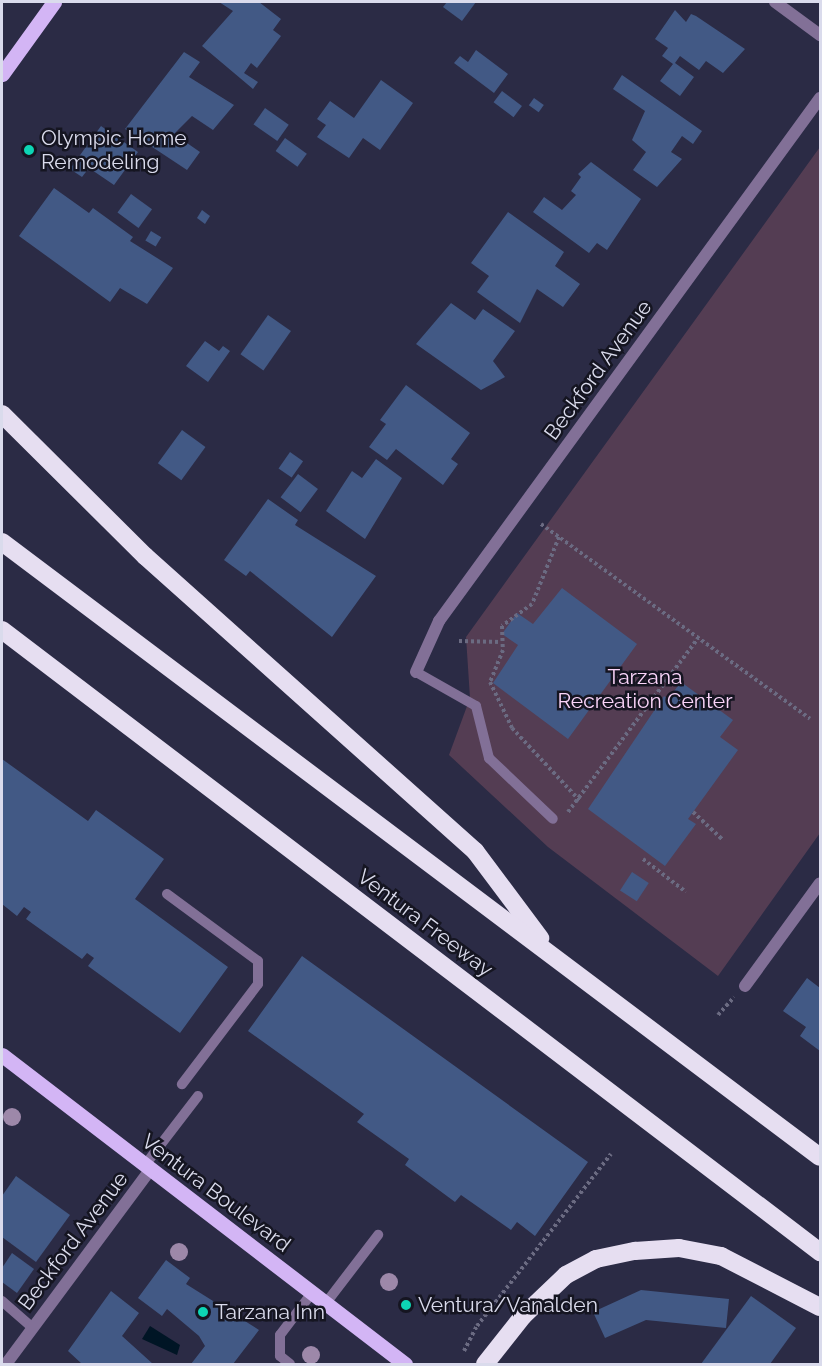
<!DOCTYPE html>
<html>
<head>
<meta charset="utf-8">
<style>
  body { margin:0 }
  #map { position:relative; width:822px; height:1366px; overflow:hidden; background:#2b2b45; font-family:Raleway,sans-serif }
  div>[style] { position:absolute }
  .green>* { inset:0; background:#543d53 }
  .water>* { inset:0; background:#001525 }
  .building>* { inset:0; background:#425985; transform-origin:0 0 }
  .path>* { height:4px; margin-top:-2px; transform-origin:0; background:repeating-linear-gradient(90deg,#6b6b82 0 3px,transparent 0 6px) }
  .lane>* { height:10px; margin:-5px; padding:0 5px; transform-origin:5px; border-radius:5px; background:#827097 }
  .street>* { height:12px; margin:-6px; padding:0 6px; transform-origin:6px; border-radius:6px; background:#827097 }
  .primary>* { height:15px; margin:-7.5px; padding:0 7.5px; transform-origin:7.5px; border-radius:7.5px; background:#d3b5f5 }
  .highway>* { height:18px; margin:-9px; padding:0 9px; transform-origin:9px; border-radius:9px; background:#e6def1 }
  .trees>* { width:18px; height:18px; margin:-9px; border-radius:50%; background:#9d88a9 }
  .dots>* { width:16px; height:16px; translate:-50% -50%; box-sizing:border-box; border:3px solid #151521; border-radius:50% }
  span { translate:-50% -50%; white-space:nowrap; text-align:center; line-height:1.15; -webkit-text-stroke:5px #151521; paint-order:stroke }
  .poi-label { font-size:21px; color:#dadbec }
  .left { translate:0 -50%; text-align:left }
  .street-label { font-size:21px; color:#dadbec }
  .park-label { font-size:21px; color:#fbd5fa }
  .frame { position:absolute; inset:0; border:3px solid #dadbec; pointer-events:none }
</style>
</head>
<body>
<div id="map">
  <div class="green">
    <i style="clip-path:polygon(820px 147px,820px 833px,718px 976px,548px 847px,449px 755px,470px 698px,466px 637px)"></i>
  </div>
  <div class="water">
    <i style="clip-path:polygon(150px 1326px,180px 1345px,177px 1355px,142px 1339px)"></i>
  </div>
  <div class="building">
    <i style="clip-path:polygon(219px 2px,259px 2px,281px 19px,273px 30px,281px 36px,257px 68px,251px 63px,244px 73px,258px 82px,253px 89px,202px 46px,233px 11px)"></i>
    <i style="clip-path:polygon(447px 2px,476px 2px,462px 21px,443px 7px)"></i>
    <i style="clip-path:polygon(675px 10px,686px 22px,691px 14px,696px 16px,745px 49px,723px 73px,706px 61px,699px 70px,680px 56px,675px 63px,694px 77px,680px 96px,660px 81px,673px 64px,662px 56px,668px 48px,655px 39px)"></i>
    <i style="clip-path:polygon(476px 50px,508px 74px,494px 93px,454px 63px,460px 56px,468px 62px)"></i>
    <i style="clip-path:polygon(184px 52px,200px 62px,189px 77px,234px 105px,213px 130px,192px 116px,174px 134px,200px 152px,187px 170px,125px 129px)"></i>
    <i style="clip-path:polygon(622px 75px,702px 131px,693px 144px,682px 136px,671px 152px,682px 159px,657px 187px,633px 170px,646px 152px,632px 140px,645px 111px,613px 89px)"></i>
    <i style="clip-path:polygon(381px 80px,413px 103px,380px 150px,363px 138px,349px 158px,317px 137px,326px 125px,317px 119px,330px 101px,354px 118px)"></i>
    <i style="left:502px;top:91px;width:25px;height:14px;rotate:37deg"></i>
    <i style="left:534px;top:98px;width:12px;height:9px;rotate:35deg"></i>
    <i style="left:265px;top:108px;width:29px;height:20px;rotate:35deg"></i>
    <i style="clip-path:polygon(101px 126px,138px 152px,114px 185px,89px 168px,82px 177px,70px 169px)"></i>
    <i style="left:285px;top:138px;width:27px;height:16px;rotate:36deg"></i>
    <i style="clip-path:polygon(591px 162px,641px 199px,607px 250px,597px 243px,589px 253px,533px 212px,544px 197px,562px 210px,576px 195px,571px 191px,581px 177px,578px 174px)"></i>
    <i style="clip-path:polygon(54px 188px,89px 213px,93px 208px,133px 237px,130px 241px,173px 268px,147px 304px,120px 288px,110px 302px,19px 236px)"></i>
    <i style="left:131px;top:194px;width:26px;height:23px;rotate:36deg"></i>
    <i style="clip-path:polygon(202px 210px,210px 216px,205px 224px,197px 218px)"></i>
    <i style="clip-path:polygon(508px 212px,564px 252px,555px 266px,580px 284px,563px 307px,537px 289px,520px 323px,477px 292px,489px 276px,471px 263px)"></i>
    <i style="left:151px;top:231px;width:12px;height:11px;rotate:31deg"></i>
    <i style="clip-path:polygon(451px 303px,475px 320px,483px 309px,515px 331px,493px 361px,505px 377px,481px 390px,416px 344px)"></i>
    <i style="left:268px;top:315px;width:28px;height:48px;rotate:35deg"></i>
    <i style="clip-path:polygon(205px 341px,219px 351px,223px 346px,230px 351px,208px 382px,186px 366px)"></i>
    <i style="clip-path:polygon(406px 385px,470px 433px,451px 459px,458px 464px,443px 485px,396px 449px,387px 460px,369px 447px,386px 424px,380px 420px)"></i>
    <i style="left:182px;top:430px;width:29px;height:41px;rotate:36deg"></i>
    <i style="left:290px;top:452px;width:16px;height:20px;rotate:35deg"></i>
    <i style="clip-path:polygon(376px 459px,402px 478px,365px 539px,326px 511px,352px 471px,362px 478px)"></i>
    <i style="left:298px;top:474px;width:25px;height:29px;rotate:37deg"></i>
    <i style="clip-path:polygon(268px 499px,298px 520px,295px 525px,376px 576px,332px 637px,250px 571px,246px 576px,224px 560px)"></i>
    <i style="clip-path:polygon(562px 588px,637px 644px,568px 739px,493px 683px,518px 645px,502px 634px,517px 613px,533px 624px)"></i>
    <i style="clip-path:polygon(681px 682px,733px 720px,720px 737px,738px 750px,688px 819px,696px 824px,665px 866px,588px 809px,664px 696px,668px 699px)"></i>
    <i style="clip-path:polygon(2px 759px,88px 821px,96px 810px,164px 859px,135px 899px,228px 967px,180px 1033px,88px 966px,94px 958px,87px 953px,82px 959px,26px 919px,31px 912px,24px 907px,17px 916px,2px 904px)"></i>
    <i style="left:632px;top:872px;width:20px;height:22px;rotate:33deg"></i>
    <i style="clip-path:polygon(302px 956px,588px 1162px,535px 1236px,517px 1222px,511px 1230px,461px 1195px,455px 1202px,405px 1165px,409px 1159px,357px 1122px,364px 1114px,248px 1031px)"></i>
    <i style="clip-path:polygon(807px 978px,820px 988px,820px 1051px,800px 1036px,806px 1027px,783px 1011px)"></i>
    <i style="clip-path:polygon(16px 1176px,70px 1215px,36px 1262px,2px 1237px,2px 1196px)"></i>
    <i style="clip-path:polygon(12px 1253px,34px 1269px,17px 1293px,2px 1282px,2px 1268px)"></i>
    <i style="clip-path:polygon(166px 1260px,190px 1278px,186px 1284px,259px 1330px,233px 1364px,191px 1364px,205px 1346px,199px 1336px,167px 1309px,162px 1316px,138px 1298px)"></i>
    <i style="clip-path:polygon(641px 1290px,729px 1299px,726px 1328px,646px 1320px,605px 1338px,593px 1312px)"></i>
    <i style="clip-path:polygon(111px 1291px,139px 1313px,122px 1336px,153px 1364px,82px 1364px,68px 1351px)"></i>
    <i style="clip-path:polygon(751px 1296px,796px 1328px,770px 1364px,701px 1364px)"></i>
  </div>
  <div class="path">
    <i style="left:541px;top:524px;width:332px;rotate:35.9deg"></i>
    <i style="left:559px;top:537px;width:72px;rotate:111.9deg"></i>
    <i style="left:532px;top:604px;width:37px;rotate:144deg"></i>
    <i style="left:502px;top:626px;width:24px;rotate:88deg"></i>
    <i style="left:503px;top:650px;width:35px;rotate:112deg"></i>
    <i style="left:490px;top:682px;width:51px;rotate:64.4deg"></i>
    <i style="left:512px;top:728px;width:100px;rotate:47deg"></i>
    <i style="left:459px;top:641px;width:42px;rotate:1.4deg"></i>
    <i style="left:568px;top:812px;width:217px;rotate:-53.2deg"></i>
    <i style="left:693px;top:812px;width:41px;rotate:43deg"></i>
    <i style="left:643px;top:859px;width:54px;rotate:37.5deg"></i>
    <i style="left:718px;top:1015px;width:24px;rotate:-48deg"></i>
    <i style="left:464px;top:1351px;width:28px;rotate:-63deg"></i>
    <i style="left:477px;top:1326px;width:218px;rotate:-52.1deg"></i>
  </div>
  <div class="lane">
    <i style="left:416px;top:672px;width:69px;rotate:29.5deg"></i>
    <i style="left:476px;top:706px;width:54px;rotate:76deg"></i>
    <i style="left:489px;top:758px;width:88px;rotate:43.6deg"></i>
    <i style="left:167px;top:894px;width:113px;rotate:36.4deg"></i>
    <i style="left:258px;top:961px;width:23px;rotate:90deg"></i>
    <i style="left:258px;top:984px;width:126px;rotate:127.2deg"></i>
    <i style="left:145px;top:1165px;width:87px;rotate:-52.5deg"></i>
    <i style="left:2px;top:1301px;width:41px;rotate:41.1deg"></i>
    <i style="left:326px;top:1303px;width:86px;rotate:-52.6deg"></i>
    <i style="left:290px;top:1364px;width:13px;rotate:-141deg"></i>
    <i style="left:280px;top:1356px;width:21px;rotate:-90deg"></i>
    <i style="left:280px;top:1335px;width:53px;rotate:-52.7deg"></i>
  </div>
  <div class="street">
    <i style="left:775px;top:2px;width:56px;rotate:36.3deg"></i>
    <i style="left:416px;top:672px;width:56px;rotate:-65.7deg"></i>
    <i style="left:439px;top:621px;width:647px;rotate:-53.93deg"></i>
    <i style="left:745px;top:986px;width:127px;rotate:-53.9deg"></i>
    <i style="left:6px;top:1364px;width:243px;rotate:-53.4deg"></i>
  </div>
  <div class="primary">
    <i style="left:2px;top:74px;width:89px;rotate:-54.2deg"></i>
    <i style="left:2px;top:1055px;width:508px;rotate:37.48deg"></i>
  </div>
  <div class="highway">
    <i style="left:2px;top:414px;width:202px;rotate:44.8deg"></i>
    <i style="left:145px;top:556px;width:443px;rotate:41.8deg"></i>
    <i style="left:475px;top:851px;width:109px;rotate:53.2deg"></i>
    <i style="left:2px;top:542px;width:1023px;rotate:36.94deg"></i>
    <i style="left:2px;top:630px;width:1028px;rotate:37.25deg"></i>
    <i style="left:485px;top:1364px;width:61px;rotate:-51.6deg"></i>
    <i style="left:523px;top:1316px;width:59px;rotate:-43.6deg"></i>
    <i style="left:566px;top:1275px;width:34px;rotate:-28deg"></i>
    <i style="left:596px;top:1259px;width:40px;rotate:-12deg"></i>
    <i style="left:635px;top:1251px;width:44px;rotate:-3.9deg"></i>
    <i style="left:679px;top:1248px;width:43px;rotate:10.8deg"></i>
    <i style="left:721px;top:1256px;width:111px;rotate:27.3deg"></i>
  </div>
  <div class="trees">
    <i style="left:12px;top:1117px"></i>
    <i style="left:179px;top:1252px"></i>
    <i style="left:389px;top:1282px"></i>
    <i style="left:311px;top:1355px"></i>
  </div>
  <div class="dots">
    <i style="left:29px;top:150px;background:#0dd5b5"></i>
    <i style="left:406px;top:1305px;background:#0dd5b5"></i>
    <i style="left:203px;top:1312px;background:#0dd5b5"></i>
  </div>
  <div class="poi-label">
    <span class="left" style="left:41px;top:150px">Olympic Home<br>Remodeling</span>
    <span class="left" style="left:418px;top:1305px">Ventura/Vanalden</span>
    <span class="left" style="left:215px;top:1312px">Tarzana Inn</span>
  </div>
  <div class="street-label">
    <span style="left:598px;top:370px;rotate:-54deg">Beckford Avenue</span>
    <span style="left:425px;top:923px;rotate:37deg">Ventura Freeway</span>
    <span style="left:216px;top:1193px;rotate:37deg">Ventura Boulevard</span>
    <span style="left:73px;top:1241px;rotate:-53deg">Beckford Avenue</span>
  </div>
  <div class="park-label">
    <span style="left:645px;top:689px">Tarzana<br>Recreation Center</span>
  </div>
  <div class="frame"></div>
</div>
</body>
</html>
